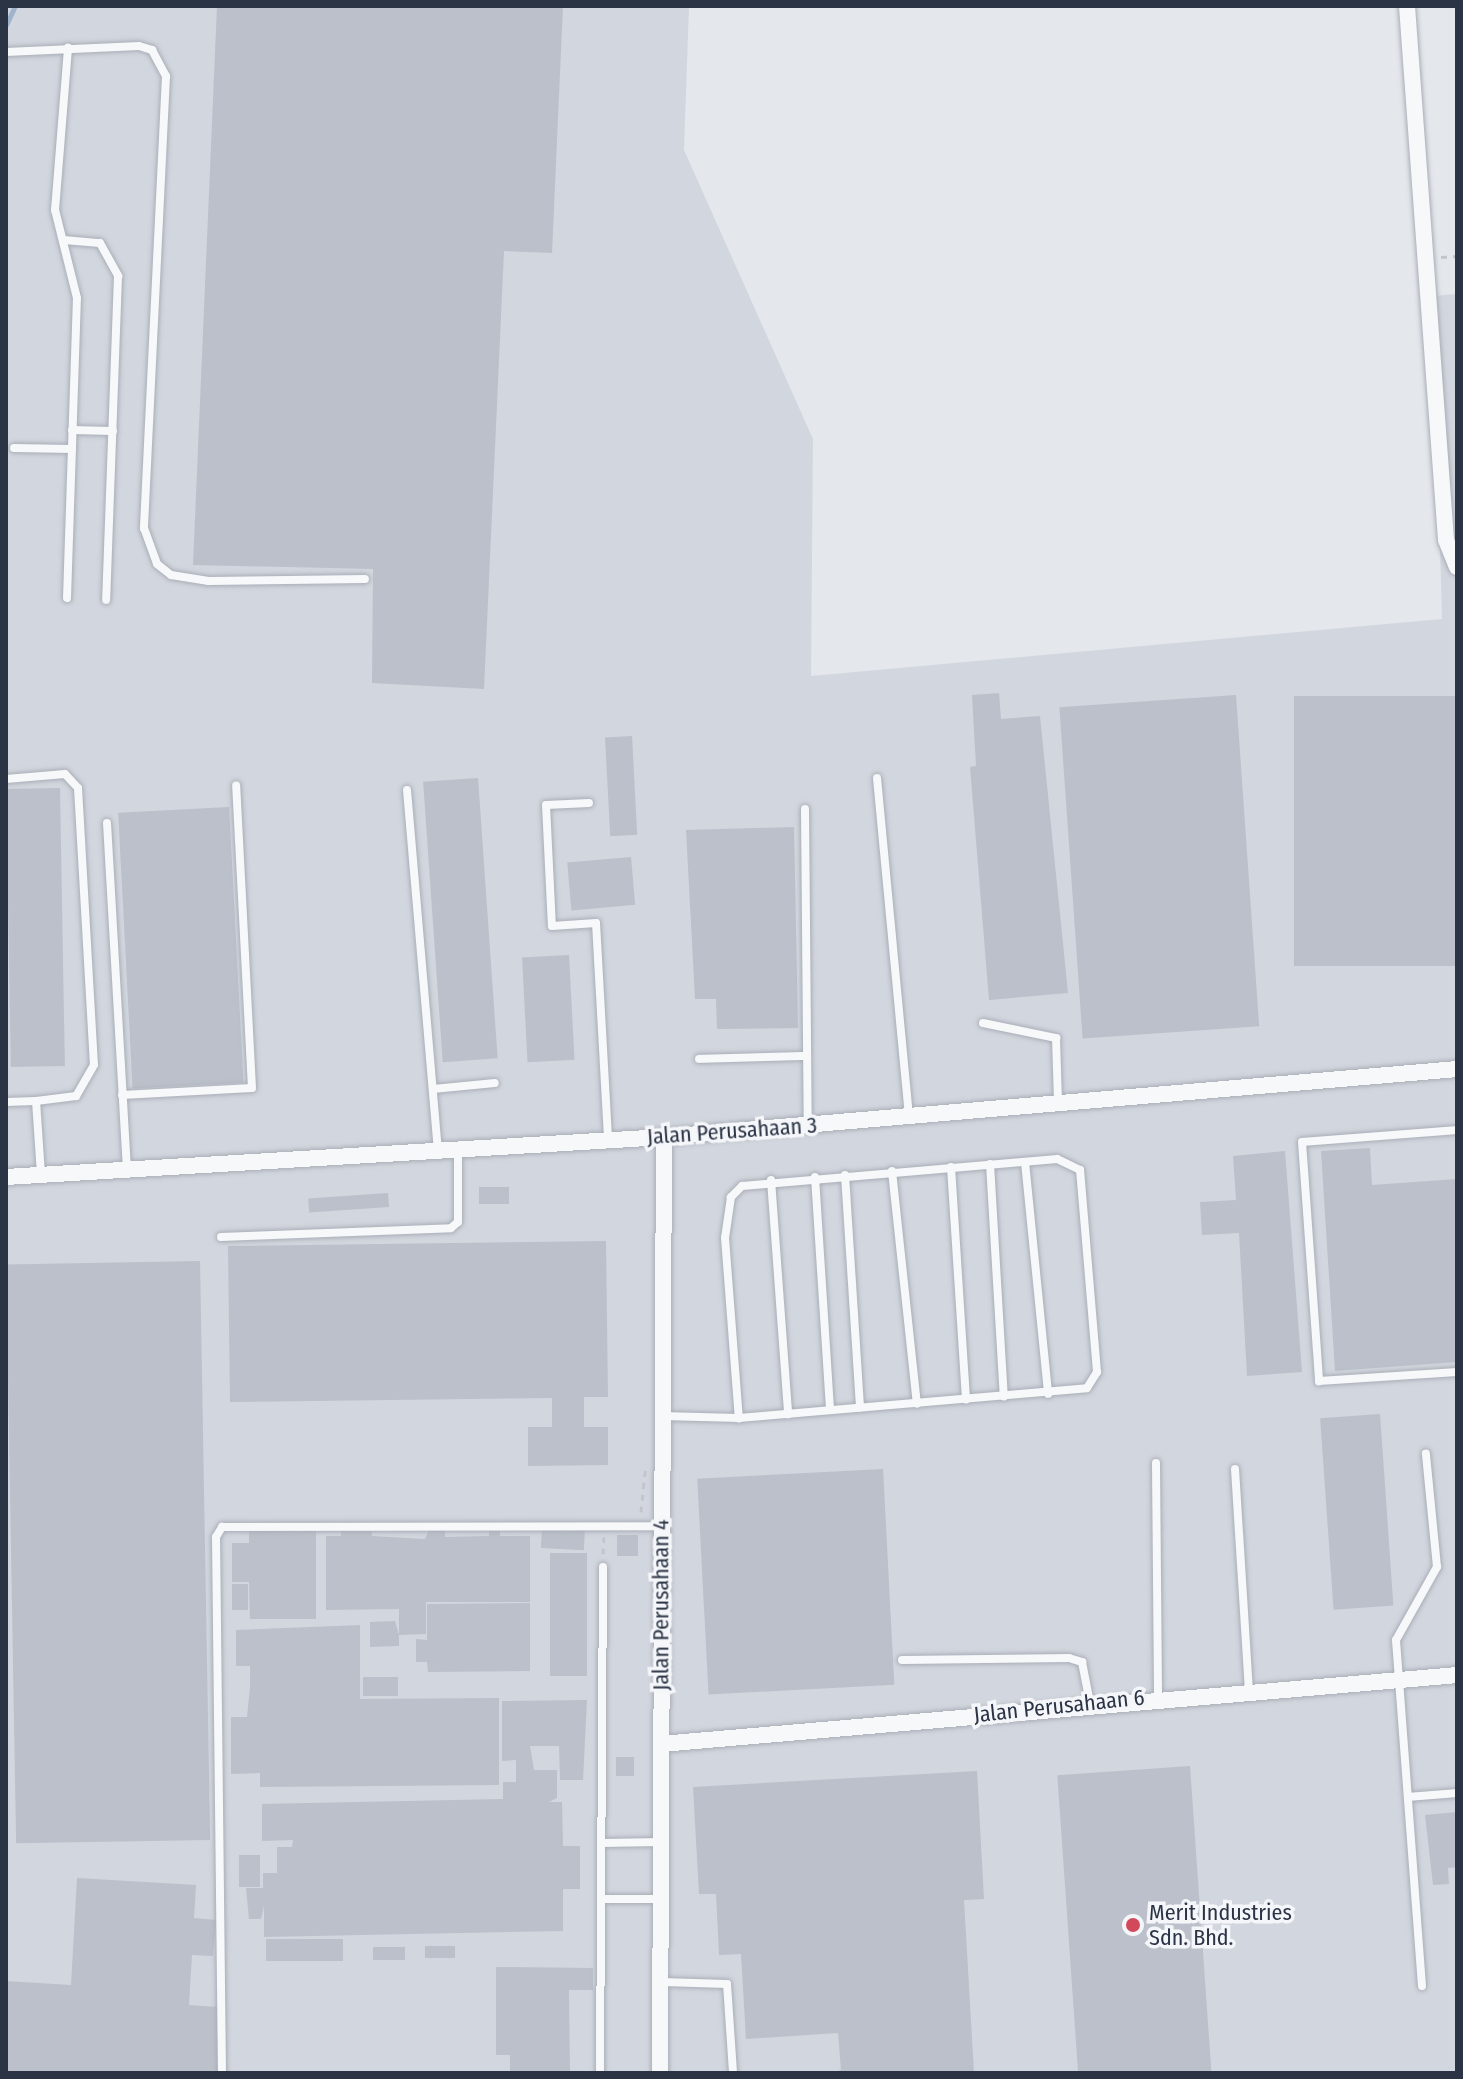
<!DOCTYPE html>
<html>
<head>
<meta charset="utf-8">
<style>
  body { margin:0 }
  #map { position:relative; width:1463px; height:2079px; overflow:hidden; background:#e4e7ec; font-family:"Fira Sans Condensed",sans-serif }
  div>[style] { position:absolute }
  .built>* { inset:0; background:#d2d6de }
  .stream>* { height:5px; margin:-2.5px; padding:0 2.5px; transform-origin:2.5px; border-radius:2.5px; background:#9fb4cc }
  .building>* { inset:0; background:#bbc0ca; transform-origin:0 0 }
  .path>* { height:3px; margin-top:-1.5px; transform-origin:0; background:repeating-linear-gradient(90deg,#c2c5cb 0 6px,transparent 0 12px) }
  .roads { filter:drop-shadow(0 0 2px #a9aeb7) drop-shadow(0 0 2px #a9aeb7) }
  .service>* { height:8px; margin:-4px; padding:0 4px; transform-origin:4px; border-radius:4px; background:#f7f8fa }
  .minor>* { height:16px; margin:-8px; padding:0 8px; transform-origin:8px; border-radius:8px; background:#f7f8fa }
  .dots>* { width:22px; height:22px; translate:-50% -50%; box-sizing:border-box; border:4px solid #f4f6f9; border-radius:50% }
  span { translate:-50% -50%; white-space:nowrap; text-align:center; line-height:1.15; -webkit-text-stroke:7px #f4f6f9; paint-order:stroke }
  .street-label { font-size:22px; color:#2b3445 }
  .poi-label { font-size:22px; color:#2b3445 }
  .left { translate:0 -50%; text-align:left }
  .frame { position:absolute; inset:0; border:8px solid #2b3445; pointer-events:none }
</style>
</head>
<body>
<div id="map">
  <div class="built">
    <i style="clip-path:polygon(6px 6px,689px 6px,684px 150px,813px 439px,811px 676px,1442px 619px,1433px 296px,1457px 294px,1457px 2073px,6px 2073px)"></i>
  </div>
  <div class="stream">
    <i style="left:6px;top:25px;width:21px;rotate:-65deg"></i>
  </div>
  <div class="building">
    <i style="clip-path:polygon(217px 6px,563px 6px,552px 253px,504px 251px,484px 689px,372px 683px,373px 569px,193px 565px)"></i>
    <i style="clip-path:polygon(999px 693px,1001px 719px,1040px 716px,1068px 993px,989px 1000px,970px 767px,976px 766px,972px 695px)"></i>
    <i style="left:1236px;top:695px;width:332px;height:177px;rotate:86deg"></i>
    <i style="left:1457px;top:696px;width:270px;height:163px;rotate:90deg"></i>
    <i style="left:632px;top:736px;width:99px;height:27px;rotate:87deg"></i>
    <i style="left:478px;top:778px;width:281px;height:55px;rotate:86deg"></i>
    <i style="left:60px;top:788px;width:278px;height:54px;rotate:89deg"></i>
    <i style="left:229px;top:807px;width:276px;height:111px;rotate:87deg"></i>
    <i style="clip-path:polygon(794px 827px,798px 1028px,717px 1029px,716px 999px,695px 999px,686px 830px)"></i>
    <i style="left:631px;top:857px;width:48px;height:64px;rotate:85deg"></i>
    <i style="left:569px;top:955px;width:105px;height:47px;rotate:87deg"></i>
    <i style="clip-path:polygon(1370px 1148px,1372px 1185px,1457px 1179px,1457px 1362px,1335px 1371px,1321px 1151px)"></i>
    <i style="clip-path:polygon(1285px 1151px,1302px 1372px,1247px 1376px,1239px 1233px,1202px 1235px,1200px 1202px,1236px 1200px,1233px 1156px)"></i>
    <i style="left:479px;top:1187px;width:30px;height:17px"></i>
    <i style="left:388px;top:1193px;width:14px;height:80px;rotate:86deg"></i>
    <i style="clip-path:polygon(606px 1241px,608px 1397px,584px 1397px,584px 1427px,608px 1427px,608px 1465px,528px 1466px,528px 1427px,552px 1427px,552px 1398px,230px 1402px,228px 1246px)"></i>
    <i style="left:200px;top:1261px;width:579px;height:194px;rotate:89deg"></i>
    <i style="left:1380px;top:1414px;width:192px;height:60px;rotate:86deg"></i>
    <i style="left:883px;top:1469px;width:216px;height:186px;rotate:87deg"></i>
    <i style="clip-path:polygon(431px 1525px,445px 1525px,445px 1537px,489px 1536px,489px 1526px,500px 1526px,500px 1536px,530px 1536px,530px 1602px,426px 1602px,426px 1634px,399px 1635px,399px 1646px,370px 1647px,370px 1622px,395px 1621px,399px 1635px,399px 1609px,326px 1610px,326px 1536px,341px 1536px,341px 1526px,371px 1526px,372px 1536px,425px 1539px)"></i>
    <i style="clip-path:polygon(316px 1526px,316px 1619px,250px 1619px,249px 1582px,232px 1582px,232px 1543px,249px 1543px,249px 1527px)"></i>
    <i style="left:542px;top:1527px;width:43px;height:21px;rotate:3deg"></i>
    <i style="left:617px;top:1535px;width:21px;height:21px"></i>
    <i style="left:550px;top:1553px;width:37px;height:123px"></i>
    <i style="left:232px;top:1584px;width:16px;height:26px"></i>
    <i style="clip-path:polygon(530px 1603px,530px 1671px,428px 1672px,427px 1662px,416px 1662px,416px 1639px,427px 1640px,427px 1604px)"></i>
    <i style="clip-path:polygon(360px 1625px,360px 1699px,499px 1698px,499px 1785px,260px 1787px,260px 1773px,231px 1774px,231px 1717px,247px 1717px,250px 1687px,250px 1666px,236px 1666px,236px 1630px)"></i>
    <i style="left:398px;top:1677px;width:19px;height:35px;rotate:90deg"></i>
    <i style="clip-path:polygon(587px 1700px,583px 1780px,560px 1780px,559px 1746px,530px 1746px,534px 1770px,557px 1770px,557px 1798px,549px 1802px,562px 1802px,563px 1846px,580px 1846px,580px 1889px,563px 1889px,563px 1931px,264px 1937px,264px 1906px,261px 1919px,249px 1919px,246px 1888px,263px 1888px,263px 1873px,277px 1873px,277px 1847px,292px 1847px,293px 1840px,262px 1841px,262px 1804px,503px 1799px,503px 1782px,516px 1782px,516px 1760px,502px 1761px,502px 1701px)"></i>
    <i style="left:616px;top:1757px;width:18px;height:19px"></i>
    <i style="left:1190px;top:1766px;width:308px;height:133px;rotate:86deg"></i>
    <i style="clip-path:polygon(977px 1771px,984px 1899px,964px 1900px,974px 2073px,831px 2073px,841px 2070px,838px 2033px,746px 2039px,741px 1954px,719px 1955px,716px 1894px,699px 1894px,693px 1787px)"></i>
    <i style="clip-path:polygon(1457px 1812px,1457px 1867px,1448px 1868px,1449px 1884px,1433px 1885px,1425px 1815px)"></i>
    <i style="left:239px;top:1855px;width:21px;height:32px"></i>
    <i style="clip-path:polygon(77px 1878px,196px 1885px,194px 1918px,216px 1920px,213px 1956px,192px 1955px,189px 2005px,217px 2007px,218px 2073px,6px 2073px,6px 1981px,71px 1985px)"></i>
    <i style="left:266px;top:1939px;width:77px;height:22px"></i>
    <i style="left:425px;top:1946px;width:30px;height:12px"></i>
    <i style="left:373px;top:1947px;width:32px;height:13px"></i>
    <i style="clip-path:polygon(496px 1967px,593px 1968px,593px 1990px,569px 1990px,570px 2071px,510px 2071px,510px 2055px,496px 2055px)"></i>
  </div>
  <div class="path">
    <i style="left:1441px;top:257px;width:16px;rotate:-4deg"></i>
    <i style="left:641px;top:1512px;width:48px;rotate:-84.1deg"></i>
    <i style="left:603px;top:1554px;width:17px;rotate:-87deg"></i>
  </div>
  <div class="roads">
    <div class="service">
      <i style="left:6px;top:52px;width:133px;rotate:-2.6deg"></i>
      <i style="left:139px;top:46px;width:14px;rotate:17deg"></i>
      <i style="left:152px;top:50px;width:30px;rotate:62deg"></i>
      <i style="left:166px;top:76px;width:453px;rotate:92.8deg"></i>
      <i style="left:144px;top:528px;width:38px;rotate:70deg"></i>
      <i style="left:157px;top:564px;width:18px;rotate:38deg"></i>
      <i style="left:171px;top:575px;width:38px;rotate:9deg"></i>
      <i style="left:209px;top:581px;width:156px;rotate:-0.7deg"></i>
      <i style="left:64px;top:240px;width:36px;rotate:5deg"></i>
      <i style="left:100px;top:243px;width:38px;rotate:61deg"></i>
      <i style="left:118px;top:276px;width:324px;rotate:92.1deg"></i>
      <i style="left:72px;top:430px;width:41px;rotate:1.4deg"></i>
      <i style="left:14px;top:448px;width:58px;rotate:1deg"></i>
      <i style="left:67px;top:598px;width:300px;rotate:-88.1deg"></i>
      <i style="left:77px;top:298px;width:91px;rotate:-104deg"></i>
      <i style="left:55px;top:210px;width:163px;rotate:-85.4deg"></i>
      <i style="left:877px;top:778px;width:340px;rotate:84.6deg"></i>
      <i style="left:6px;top:779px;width:59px;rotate:-4.8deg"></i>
      <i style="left:65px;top:774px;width:19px;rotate:47deg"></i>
      <i style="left:78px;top:788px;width:277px;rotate:86.7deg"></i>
      <i style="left:94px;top:1065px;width:36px;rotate:120deg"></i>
      <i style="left:76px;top:1096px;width:40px;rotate:172.9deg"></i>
      <i style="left:407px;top:790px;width:359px;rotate:85.1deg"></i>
      <i style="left:589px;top:803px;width:43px;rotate:177.3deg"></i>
      <i style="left:546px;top:805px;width:121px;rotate:87.2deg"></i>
      <i style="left:552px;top:926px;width:44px;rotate:-3.9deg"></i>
      <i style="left:596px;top:923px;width:216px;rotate:86.8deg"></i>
      <i style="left:805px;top:809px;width:316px;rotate:89.5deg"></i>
      <i style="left:107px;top:823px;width:349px;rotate:86.7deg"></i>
      <i style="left:983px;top:1023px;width:75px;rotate:11.6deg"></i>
      <i style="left:1056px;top:1038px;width:64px;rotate:88.2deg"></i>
      <i style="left:699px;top:1059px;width:108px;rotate:-1.6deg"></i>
      <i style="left:433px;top:1089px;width:62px;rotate:-5.5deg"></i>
      <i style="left:122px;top:1095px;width:130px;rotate:-3.1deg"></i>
      <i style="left:252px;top:1088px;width:303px;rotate:-93deg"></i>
      <i style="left:6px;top:1102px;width:30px;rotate:-2deg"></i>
      <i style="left:36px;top:1101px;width:73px;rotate:86.1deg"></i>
      <i style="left:1457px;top:1130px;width:155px;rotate:175.6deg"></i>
      <i style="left:1302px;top:1142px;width:240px;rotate:85.9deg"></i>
      <i style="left:1319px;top:1381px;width:138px;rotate:-3.7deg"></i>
      <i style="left:1025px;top:1162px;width:233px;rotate:84.3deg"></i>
      <i style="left:990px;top:1164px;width:233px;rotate:86.6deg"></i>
      <i style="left:951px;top:1167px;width:233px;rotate:86.3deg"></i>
      <i style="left:892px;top:1171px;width:234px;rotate:83.9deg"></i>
      <i style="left:845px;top:1175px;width:233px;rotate:86.3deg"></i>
      <i style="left:815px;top:1177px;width:233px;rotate:86.3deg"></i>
      <i style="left:771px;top:1180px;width:235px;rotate:85.8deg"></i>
      <i style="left:221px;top:1237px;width:230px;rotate:-2.2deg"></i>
      <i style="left:451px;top:1228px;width:9px;rotate:-41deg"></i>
      <i style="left:458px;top:1222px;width:75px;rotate:-90deg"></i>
      <i style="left:661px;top:1416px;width:78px;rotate:1.5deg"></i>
      <i style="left:739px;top:1418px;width:349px;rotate:-4.9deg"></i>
      <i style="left:1087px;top:1388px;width:19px;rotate:-58deg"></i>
      <i style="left:1097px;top:1372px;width:203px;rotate:-94.8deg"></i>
      <i style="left:1080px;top:1170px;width:25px;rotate:-154deg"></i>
      <i style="left:1057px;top:1159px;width:316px;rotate:175.1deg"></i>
      <i style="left:742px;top:1186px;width:16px;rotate:135deg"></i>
      <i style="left:731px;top:1197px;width:41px;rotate:98.3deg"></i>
      <i style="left:725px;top:1238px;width:181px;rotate:85.6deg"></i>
      <i style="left:1156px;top:1463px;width:233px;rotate:89.5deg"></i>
      <i style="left:1235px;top:1469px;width:221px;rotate:86.4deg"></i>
      <i style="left:902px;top:1660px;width:167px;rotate:-0.7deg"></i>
      <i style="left:1069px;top:1658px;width:14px;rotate:17deg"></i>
      <i style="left:1082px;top:1662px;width:42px;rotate:79deg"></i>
      <i style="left:1408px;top:1797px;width:49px;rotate:-4.7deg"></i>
      <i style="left:602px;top:1843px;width:59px;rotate:-1deg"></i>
      <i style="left:601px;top:1899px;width:60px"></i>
      <i style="left:662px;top:1982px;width:65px;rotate:1.8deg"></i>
      <i style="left:727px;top:1984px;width:89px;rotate:86.1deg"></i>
      <i style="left:1422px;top:1986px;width:347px;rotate:-94.3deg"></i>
      <i style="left:1396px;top:1640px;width:84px;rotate:-60.7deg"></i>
      <i style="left:1437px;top:1567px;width:114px;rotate:-95.6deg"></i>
      <i style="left:222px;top:2073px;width:536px;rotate:-90.64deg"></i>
      <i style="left:216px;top:1537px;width:12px;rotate:-59deg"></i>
      <i style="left:222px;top:1527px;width:438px;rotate:-0.1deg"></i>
      <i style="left:600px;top:2073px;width:506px;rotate:-89.66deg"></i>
    </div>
    <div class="minor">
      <i style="left:1407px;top:6px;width:535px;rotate:85.82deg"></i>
      <i style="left:1446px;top:540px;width:29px;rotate:68deg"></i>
      <i style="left:6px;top:1177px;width:659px;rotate:-3.48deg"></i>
      <i style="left:664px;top:1137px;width:796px;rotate:-4.9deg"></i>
      <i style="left:661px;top:1744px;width:799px;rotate:-4.95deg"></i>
      <i style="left:660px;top:2073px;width:936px;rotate:-89.76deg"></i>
    </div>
  </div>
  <div class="dots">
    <i style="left:1133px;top:1925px;background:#d1495b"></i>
  </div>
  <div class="street-label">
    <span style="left:732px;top:1131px;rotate:-4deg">Jalan Perusahaan 3</span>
    <span style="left:661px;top:1605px;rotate:-90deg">Jalan Perusahaan 4</span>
    <span style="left:1059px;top:1706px;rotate:-6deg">Jalan Perusahaan 6</span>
  </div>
  <div class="poi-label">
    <span class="left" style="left:1149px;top:1925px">Merit Industries<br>Sdn. Bhd.</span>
  </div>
  <div class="frame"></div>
</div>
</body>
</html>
